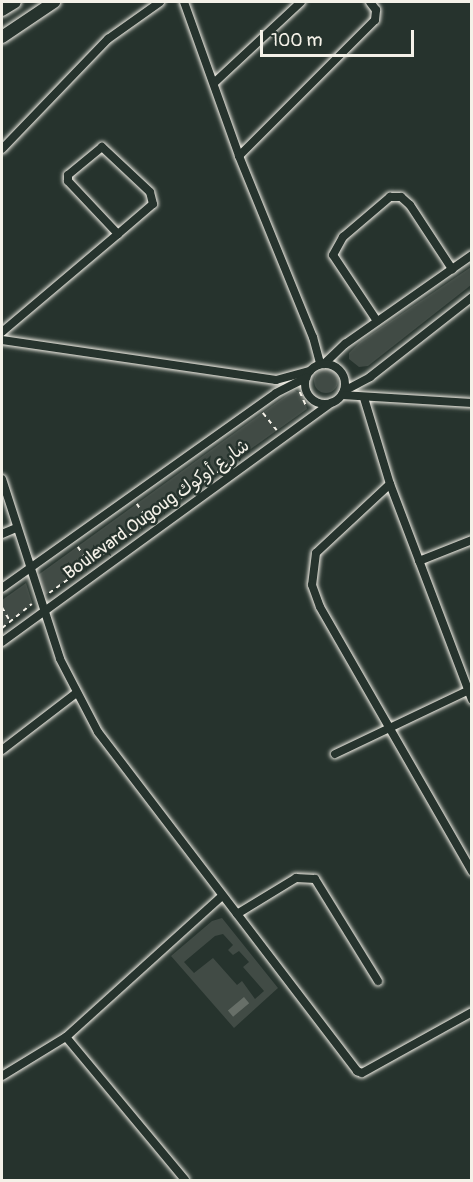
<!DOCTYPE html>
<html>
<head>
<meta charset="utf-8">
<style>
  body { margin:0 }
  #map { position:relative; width:473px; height:1182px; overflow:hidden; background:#26332d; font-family:Pangolin,"Playpen Sans Arabic",sans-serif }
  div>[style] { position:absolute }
  .green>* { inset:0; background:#414b45 }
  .round { border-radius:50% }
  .water>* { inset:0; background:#676f68; transform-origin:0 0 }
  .path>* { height:1.5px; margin-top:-0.75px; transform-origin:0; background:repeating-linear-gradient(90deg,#f4f1e8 0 4.5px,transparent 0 9px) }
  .roads { filter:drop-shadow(0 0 2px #f4f1e8) drop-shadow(0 0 2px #f4f1e8) }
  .minor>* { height:8px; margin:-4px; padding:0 4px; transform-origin:4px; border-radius:4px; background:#26332d }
  .minor>.ring { margin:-4px; padding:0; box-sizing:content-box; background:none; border:8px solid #26332d; border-radius:50% }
  .secondary>* { height:12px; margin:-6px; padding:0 6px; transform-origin:6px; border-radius:6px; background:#26332d }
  span { translate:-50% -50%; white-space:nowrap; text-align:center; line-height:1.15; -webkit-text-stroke:5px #26332d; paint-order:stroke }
  .street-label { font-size:18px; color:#f4f1e8 }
  .frame { position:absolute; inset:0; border:3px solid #f4f1e8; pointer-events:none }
  .scale { position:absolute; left:260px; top:30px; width:154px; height:27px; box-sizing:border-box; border:3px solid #f4f1e8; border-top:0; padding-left:8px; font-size:18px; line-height:21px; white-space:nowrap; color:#f4f1e8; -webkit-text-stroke:4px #26332d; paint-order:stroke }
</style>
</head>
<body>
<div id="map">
  <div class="green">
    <i style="clip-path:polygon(471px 267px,471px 285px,368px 366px,359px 367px,349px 359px,349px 353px,360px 342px)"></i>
    <i class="round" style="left:314px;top:369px;width:24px;height:24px"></i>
    <i style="clip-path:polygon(294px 390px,304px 396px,307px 409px,44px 596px,38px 575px)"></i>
    <i style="clip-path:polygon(26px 583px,33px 605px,3px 627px,2px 600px)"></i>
    <i style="clip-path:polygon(evenodd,222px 918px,278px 988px,234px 1028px,171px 956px,212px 921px,222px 918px,223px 934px,233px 945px,228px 950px,233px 955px,239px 951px,249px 962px,243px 967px,264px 991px,255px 999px,242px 981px,237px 985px,213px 958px,194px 973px,184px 962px,215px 936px,223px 934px)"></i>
  </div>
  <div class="water">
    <i style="left:244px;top:997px;width:8px;height:21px;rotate:50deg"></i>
  </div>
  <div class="path">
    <i style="left:300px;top:392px;width:17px;rotate:66deg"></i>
    <i style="left:263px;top:413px;width:22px;rotate:51deg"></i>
    <i style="left:137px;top:504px;width:19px;rotate:55deg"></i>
    <i style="left:78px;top:547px;width:19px;rotate:55deg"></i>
    <i style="left:49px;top:593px;width:231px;rotate:-35.7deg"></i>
    <i style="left:2px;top:607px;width:16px;rotate:60deg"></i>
    <i style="left:2px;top:628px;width:38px;rotate:-39deg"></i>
  </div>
  <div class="roads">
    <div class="minor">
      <i style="left:184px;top:2px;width:164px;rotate:70.3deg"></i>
      <i style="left:239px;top:156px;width:196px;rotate:67.8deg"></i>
      <i style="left:313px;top:337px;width:28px;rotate:75deg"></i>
      <i style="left:214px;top:83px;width:119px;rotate:-43deg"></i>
      <i style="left:2px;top:149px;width:153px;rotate:-46.1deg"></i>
      <i style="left:108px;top:39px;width:64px;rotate:-35.4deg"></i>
      <i style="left:239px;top:156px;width:192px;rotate:-45deg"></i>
      <i style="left:375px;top:20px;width:10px;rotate:-84deg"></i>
      <i style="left:376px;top:10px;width:10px;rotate:-127deg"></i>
      <i style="left:377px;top:321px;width:79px;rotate:-123.7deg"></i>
      <i style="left:333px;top:255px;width:21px;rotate:-61deg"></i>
      <i style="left:343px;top:237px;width:62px;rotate:-40.4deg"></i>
      <i style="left:390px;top:197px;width:11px"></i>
      <i style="left:401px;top:197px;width:12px;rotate:42deg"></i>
      <i style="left:410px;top:205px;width:77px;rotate:56.7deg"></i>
      <i style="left:2px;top:332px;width:152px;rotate:-40.2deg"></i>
      <i style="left:118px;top:234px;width:46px;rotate:-40.6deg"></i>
      <i style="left:153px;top:204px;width:12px;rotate:-104deg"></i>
      <i style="left:150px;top:192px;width:66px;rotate:-136.8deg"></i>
      <i style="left:102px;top:147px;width:44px;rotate:140.5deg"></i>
      <i style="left:68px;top:175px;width:6px;rotate:90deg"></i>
      <i style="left:68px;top:181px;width:73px;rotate:46.7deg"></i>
      <i style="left:2px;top:340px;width:277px;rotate:8.3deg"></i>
      <i style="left:276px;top:380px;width:35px;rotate:-15deg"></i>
      <i style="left:324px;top:364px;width:29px;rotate:-44deg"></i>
      <i style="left:345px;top:344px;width:155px;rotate:-35deg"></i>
      <i class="ring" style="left:305px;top:364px;width:32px;height:32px"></i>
      <i style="left:344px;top:391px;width:30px;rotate:-28deg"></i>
      <i style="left:370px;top:377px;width:130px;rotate:-38.1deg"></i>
      <i style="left:342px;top:395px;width:130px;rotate:3.5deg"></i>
      <i style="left:364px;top:398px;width:90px;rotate:73.2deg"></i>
      <i style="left:390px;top:484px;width:231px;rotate:69.2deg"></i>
      <i style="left:2px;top:479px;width:189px;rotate:72.1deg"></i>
      <i style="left:60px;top:659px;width:82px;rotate:62.5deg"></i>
      <i style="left:98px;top:732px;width:427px;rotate:52.6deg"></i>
      <i style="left:357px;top:1071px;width:5px;rotate:22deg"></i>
      <i style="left:362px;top:1073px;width:126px;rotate:-29deg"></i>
      <i style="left:390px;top:484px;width:101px;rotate:137deg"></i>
      <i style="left:316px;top:553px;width:32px;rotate:97deg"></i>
      <i style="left:312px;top:585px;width:23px;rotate:70deg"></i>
      <i style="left:320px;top:607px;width:305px;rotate:60.1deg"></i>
      <i style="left:2px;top:534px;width:15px;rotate:-23deg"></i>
      <i style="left:419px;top:561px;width:57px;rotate:-21.6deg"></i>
      <i style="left:2px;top:588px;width:336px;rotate:-35.4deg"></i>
      <i style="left:276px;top:393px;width:34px;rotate:-27deg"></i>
      <i style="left:2px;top:642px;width:407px;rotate:-36deg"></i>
      <i style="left:2px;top:750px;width:92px;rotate:-37.5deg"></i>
      <i style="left:335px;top:754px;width:151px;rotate:-25.5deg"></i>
      <i style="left:237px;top:914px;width:69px;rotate:-31.4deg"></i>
      <i style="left:296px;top:878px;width:19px;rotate:3deg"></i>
      <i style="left:315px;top:879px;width:120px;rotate:58.3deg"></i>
      <i style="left:66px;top:1037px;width:186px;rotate:50.2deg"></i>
      <i style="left:2px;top:1076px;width:75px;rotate:-31.4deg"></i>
      <i style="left:66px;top:1037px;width:210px;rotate:-42.1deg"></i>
    </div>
    <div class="secondary">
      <i style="left:2px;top:10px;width:15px;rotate:-32deg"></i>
      <i style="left:2px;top:37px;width:63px;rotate:-33.9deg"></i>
    </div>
  </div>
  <div class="street-label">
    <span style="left:157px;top:510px;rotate:-36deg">Boulevard Ougoug شارع أوكوك</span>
  </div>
  <div class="frame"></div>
  <div class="scale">100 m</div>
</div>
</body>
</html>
